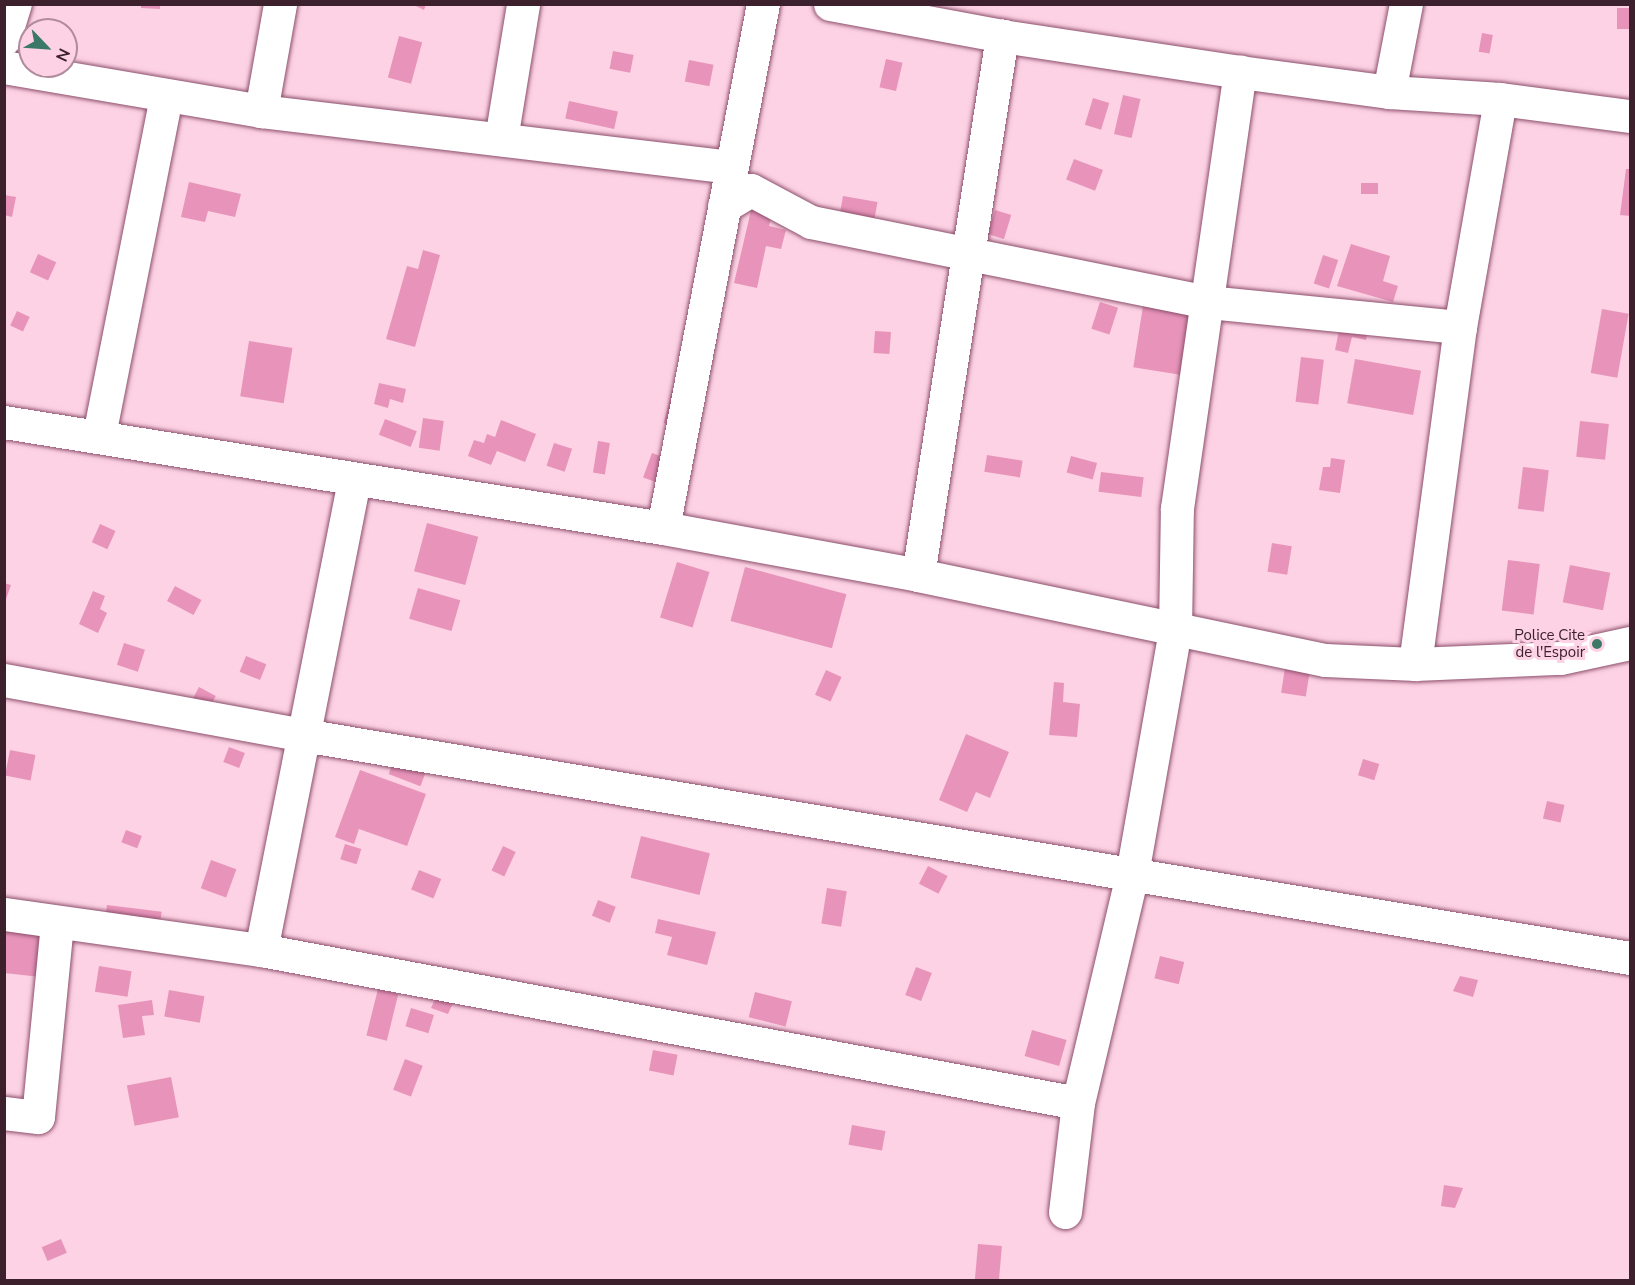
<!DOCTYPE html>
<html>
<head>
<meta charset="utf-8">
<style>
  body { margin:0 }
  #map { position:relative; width:1635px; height:1285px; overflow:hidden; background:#fdd2e4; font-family:"Nunito Sans",sans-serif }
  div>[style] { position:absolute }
  .building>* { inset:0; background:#e894ba; transform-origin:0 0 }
  .roads { filter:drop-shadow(0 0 2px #8c4f6c) drop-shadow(0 0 2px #8c4f6c) }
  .minor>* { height:33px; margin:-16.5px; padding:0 16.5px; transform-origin:16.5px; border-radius:16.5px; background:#fff }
  .dots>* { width:16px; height:16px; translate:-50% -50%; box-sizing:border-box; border:3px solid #fdd2e4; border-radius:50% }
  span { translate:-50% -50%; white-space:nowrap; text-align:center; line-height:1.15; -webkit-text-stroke:6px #fdd2e4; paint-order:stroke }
  .poi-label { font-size:15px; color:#3c212d }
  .right { translate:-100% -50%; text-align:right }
  .frame { position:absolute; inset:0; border:6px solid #3c212d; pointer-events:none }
  .north { position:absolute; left:18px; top:18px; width:60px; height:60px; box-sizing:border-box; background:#fdd2e4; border:2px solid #b08b9b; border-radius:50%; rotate:115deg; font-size:16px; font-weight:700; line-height:24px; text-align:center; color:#3c212d }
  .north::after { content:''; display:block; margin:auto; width:21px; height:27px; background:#3b7966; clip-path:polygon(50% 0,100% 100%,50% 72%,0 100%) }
</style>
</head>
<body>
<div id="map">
  <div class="building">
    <i style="clip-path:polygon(141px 4px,160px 4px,160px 9px,141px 8px)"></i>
    <i style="clip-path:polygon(412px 4px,426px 4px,424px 10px)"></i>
    <i style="left:1630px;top:8px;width:21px;height:13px;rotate:90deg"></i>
    <i style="left:1482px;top:33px;width:11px;height:19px;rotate:10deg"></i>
    <i style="left:399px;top:36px;width:24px;height:43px;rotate:15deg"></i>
    <i style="left:613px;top:51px;width:21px;height:18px;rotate:11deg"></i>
    <i style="left:886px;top:59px;width:17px;height:29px;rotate:13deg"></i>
    <i style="left:689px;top:60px;width:25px;height:22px;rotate:11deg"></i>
    <i style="left:1123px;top:95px;width:18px;height:40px;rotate:13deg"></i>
    <i style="left:1093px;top:98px;width:17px;height:28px;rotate:17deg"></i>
    <i style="left:569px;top:101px;width:50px;height:18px;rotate:12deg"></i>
    <i style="left:1074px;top:159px;width:31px;height:22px;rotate:21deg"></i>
    <i style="clip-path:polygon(1626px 169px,1630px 169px,1630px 216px,1620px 215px)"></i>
    <i style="clip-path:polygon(189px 182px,241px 194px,235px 217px,208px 211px,205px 222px,181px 217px)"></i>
    <i style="left:1361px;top:183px;width:17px;height:11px"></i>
    <i style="clip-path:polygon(4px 195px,16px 197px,12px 217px,4px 215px)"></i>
    <i style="left:843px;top:196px;width:35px;height:27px;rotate:10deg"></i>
    <i style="clip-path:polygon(753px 202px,774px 207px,769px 226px,786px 230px,781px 249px,766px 246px,757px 288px,734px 283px)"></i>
    <i style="left:995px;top:210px;width:17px;height:25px;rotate:17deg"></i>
    <i style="clip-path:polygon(1351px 244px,1390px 256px,1383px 281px,1398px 286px,1393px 302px,1337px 286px)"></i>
    <i style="clip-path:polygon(423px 250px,440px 255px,415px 347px,386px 339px,407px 266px,418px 269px)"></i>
    <i style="left:38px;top:254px;width:20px;height:20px;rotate:24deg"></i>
    <i style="left:1323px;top:255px;width:16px;height:30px;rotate:18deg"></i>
    <i style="left:1100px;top:302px;width:19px;height:28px;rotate:18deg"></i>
    <i style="left:1143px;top:306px;width:49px;height:62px;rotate:9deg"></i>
    <i style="left:1602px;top:309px;width:27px;height:65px;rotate:10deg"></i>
    <i style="left:17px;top:311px;width:14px;height:16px;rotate:25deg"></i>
    <i style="clip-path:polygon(1342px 316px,1369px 322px,1366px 340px,1352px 337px,1348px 353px,1335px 350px)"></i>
    <i style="left:875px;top:331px;width:16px;height:22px;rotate:4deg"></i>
    <i style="left:249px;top:341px;width:44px;height:56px;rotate:9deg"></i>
    <i style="left:1301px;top:357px;width:23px;height:45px;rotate:7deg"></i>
    <i style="left:1355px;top:359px;width:67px;height:45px;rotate:10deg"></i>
    <i style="clip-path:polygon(379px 383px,406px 389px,403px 403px,390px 399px,388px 408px,374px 404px)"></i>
    <i style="left:672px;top:390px;width:12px;height:34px;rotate:14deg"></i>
    <i style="left:423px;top:418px;width:21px;height:30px;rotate:8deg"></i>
    <i style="left:385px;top:419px;width:34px;height:17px;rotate:21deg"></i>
    <i style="clip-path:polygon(501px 420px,536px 434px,525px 462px,497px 451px,491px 465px,468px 456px,474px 440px,484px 443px,487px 434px,495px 437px)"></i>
    <i style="left:1580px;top:421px;width:29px;height:36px;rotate:6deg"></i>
    <i style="left:598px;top:441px;width:12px;height:32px;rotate:9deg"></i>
    <i style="left:554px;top:443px;width:19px;height:24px;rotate:18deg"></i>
    <i style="left:652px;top:453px;width:20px;height:26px;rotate:20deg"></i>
    <i style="left:987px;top:455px;width:36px;height:17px;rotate:9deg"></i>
    <i style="left:1071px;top:456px;width:27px;height:17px;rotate:15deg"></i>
    <i style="clip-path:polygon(1331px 458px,1345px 460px,1340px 493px,1319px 490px,1323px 467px,1330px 467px)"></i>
    <i style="left:1523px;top:467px;width:26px;height:42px;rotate:7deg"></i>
    <i style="left:1101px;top:472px;width:43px;height:20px;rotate:7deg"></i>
    <i style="left:427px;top:523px;width:53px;height:50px;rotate:15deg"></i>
    <i style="left:100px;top:524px;width:17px;height:20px;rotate:24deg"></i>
    <i style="left:1272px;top:543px;width:20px;height:29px;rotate:9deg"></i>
    <i style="left:1508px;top:560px;width:32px;height:51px;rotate:7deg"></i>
    <i style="left:677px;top:562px;width:34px;height:58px;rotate:17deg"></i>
    <i style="left:1570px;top:565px;width:41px;height:38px;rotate:11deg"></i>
    <i style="left:745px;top:567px;width:105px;height:56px;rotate:15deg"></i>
    <i style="clip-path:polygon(4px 583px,11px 585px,5px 602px,4px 602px)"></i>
    <i style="left:175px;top:586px;width:30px;height:17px;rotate:28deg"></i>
    <i style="left:418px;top:588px;width:44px;height:32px;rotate:16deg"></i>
    <i style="clip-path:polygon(93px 591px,105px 596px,100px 609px,107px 613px,98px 633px,79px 624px)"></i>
    <i style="left:124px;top:643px;width:22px;height:23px;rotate:18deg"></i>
    <i style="left:246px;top:656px;width:22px;height:17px;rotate:22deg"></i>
    <i style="left:1285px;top:668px;width:25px;height:25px;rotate:9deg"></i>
    <i style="left:826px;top:670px;width:17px;height:27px;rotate:24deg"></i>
    <i style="clip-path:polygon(1054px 682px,1064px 683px,1063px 702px,1080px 704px,1077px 737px,1049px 735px)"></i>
    <i style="left:199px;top:687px;width:19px;height:18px;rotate:28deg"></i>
    <i style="clip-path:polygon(966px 734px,1009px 752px,990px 798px,976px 792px,967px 812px,939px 800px)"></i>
    <i style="left:229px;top:747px;width:17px;height:16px;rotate:21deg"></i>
    <i style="left:10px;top:750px;width:26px;height:26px;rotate:11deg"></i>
    <i style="left:1363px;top:759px;width:17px;height:17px;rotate:17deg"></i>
    <i style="left:394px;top:760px;width:34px;height:15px;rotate:21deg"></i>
    <i style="clip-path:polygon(360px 770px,426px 794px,407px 846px,359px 829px,354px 844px,335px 837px)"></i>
    <i style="left:1547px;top:801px;width:18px;height:18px;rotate:13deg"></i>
    <i style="left:126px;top:830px;width:17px;height:13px;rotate:21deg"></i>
    <i style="left:641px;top:836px;width:71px;height:43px;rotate:14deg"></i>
    <i style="left:345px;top:844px;width:17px;height:16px;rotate:17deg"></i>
    <i style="left:503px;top:846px;width:14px;height:27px;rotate:25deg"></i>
    <i style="left:211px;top:860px;width:27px;height:30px;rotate:20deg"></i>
    <i style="left:928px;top:866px;width:22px;height:20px;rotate:27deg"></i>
    <i style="left:419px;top:870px;width:24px;height:21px;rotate:22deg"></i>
    <i style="left:827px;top:888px;width:20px;height:36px;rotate:9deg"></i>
    <i style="left:598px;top:900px;width:19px;height:17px;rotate:21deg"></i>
    <i style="left:107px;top:905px;width:55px;height:19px;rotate:7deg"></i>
    <i style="clip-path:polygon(658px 919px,716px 932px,707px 965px,667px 955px,672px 937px,655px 933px)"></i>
    <i style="clip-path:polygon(4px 922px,47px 927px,41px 977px,4px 973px)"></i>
    <i style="left:1160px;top:956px;width:25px;height:23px;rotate:14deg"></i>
    <i style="left:99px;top:966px;width:33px;height:26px;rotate:9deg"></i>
    <i style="left:916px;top:967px;width:17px;height:30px;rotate:21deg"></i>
    <i style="clip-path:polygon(1460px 976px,1478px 980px,1473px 997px,1453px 991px)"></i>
    <i style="left:378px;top:989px;width:21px;height:48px;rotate:14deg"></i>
    <i style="left:169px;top:990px;width:36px;height:27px;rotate:10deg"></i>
    <i style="left:755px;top:992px;width:38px;height:26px;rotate:14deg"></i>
    <i style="clip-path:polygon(437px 995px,453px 1003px,448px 1014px,431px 1008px)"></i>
    <i style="clip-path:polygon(152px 1000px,154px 1015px,142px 1016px,145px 1035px,123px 1038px,118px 1005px)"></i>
    <i style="left:411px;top:1008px;width:24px;height:19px;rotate:17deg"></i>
    <i style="left:1032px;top:1030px;width:36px;height:27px;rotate:16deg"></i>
    <i style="left:653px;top:1050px;width:25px;height:21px;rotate:11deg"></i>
    <i style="left:405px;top:1059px;width:19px;height:33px;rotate:21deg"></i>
    <i style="left:171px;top:1077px;width:41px;height:45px;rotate:79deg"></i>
    <i style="left:852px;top:1125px;width:34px;height:20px;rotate:10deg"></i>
    <i style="clip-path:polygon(1444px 1185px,1463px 1188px,1455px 1208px,1441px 1206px)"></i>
    <i style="left:61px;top:1239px;width:15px;height:21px;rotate:67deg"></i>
    <i style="left:978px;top:1244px;width:24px;height:36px;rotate:5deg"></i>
  </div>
  <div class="roads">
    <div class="minor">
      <i style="left:830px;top:4px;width:175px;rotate:10.5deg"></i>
      <i style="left:1002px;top:36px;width:241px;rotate:8.6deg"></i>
      <i style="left:1240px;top:72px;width:150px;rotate:7.6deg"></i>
      <i style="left:1389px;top:92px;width:111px;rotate:3.6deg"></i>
      <i style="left:1500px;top:99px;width:131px;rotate:7.5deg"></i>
      <i style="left:4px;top:39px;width:37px;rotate:-73deg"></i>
      <i style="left:4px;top:67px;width:261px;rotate:9.7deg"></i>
      <i style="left:261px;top:111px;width:473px;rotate:6.8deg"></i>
      <i style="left:1389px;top:92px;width:90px;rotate:-79.1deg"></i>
      <i style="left:261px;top:111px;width:109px;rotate:-79.9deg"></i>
      <i style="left:501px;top:139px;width:137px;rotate:-80.7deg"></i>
      <i style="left:724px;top:206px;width:31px;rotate:-31deg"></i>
      <i style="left:751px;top:190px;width:68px;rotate:28.1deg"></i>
      <i style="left:811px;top:222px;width:405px;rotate:11.4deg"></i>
      <i style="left:1208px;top:302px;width:253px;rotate:5.7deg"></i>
      <i style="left:4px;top:422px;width:667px;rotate:9.14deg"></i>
      <i style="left:663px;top:528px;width:259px;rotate:10.4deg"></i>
      <i style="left:918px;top:575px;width:416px;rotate:11.8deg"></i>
      <i style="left:1325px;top:660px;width:90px;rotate:2.5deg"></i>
      <i style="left:1415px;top:664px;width:146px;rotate:-2.4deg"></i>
      <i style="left:1561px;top:658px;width:71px;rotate:-12.3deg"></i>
      <i style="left:99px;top:435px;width:345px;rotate:-78.8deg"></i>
      <i style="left:663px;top:528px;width:533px;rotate:-79.2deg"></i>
      <i style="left:918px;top:575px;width:546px;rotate:-81.14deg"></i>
      <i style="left:1415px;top:664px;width:340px;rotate:-82.4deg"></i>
      <i style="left:1460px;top:327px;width:231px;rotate:-80deg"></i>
      <i style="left:4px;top:680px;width:304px;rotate:10.4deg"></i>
      <i style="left:303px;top:735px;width:1346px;rotate:9.54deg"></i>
      <i style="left:4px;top:914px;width:260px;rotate:8deg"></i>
      <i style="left:261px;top:950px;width:831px;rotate:10.61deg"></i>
      <i style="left:261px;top:950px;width:479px;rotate:-78.8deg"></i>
      <i style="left:4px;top:1113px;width:34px;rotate:7deg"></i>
      <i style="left:38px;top:1117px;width:196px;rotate:-84.4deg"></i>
      <i style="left:1065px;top:1212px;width:110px;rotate:-83.2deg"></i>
      <i style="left:1078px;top:1103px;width:235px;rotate:-76.7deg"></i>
      <i style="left:1132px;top:874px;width:248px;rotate:-80deg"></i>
      <i style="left:1175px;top:630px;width:122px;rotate:-89.1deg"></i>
      <i style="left:1177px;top:508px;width:441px;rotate:-81.8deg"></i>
    </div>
  </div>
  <div class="dots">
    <i style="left:1597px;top:644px;background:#3b7966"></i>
  </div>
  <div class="poi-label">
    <span class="right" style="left:1585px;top:644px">Police Cite<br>de l'Espoir</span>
  </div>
  <div class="frame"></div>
  <div class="north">N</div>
</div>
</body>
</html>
